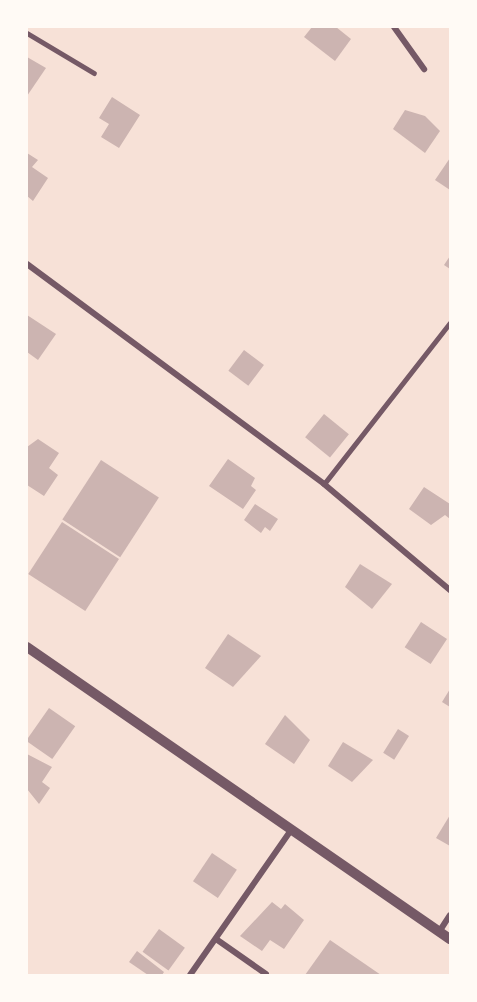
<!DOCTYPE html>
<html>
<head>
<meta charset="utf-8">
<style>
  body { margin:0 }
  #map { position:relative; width:477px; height:1002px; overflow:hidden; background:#f7e1d7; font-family:Raleway,sans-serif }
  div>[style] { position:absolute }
  .building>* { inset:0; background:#ccb4b1; transform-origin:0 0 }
  .service>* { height:4.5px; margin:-2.25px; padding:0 2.25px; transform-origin:2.25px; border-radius:2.25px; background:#755966 }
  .minor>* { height:6px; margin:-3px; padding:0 3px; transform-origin:3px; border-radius:3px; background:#755966 }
  .tertiary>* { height:10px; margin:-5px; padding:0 5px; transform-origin:5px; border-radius:5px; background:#755966 }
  span { translate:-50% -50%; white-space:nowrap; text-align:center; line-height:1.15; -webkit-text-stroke:4.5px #fffaf5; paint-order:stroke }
  .frame { position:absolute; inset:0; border:28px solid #fffaf5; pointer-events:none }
</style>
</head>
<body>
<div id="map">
  <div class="building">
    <i style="clip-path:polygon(312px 27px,336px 27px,351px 39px,335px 61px,304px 37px)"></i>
    <i style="clip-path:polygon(27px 57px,46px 68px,27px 96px)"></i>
    <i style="clip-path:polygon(112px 97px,140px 115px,119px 148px,101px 137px,109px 124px,99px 118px)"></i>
    <i style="clip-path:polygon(405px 110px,425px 116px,440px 131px,425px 153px,393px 129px)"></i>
    <i style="clip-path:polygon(27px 153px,38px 160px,32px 167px,48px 178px,33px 201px,27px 196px)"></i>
    <i style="clip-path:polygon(450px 158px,450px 190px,435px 180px)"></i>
    <i style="clip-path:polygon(450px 256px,450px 269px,444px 265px)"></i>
    <i style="clip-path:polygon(27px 315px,56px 334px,38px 360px,27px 352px)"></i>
    <i style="left:244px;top:350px;width:25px;height:26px;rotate:37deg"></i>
    <i style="left:324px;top:414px;width:32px;height:30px;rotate:39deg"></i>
    <i style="clip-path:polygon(38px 439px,59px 453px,49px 468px,58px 475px,44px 496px,27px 485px,27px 447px)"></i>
    <i style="clip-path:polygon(228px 459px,255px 478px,251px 486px,256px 490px,243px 509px,209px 486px)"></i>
    <i style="left:101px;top:460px;width:69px;height:71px;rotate:33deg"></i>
    <i style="clip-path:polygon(424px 487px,450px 504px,450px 519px,445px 515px,431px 525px,409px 509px)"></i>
    <i style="clip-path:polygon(255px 504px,278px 519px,270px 531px,265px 527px,261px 533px,244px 520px)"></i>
    <i style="left:62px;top:522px;width:68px;height:62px;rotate:33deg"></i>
    <i style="clip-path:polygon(360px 564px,392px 584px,372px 609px,345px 587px)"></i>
    <i style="left:421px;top:622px;width:31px;height:30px;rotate:33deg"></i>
    <i style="clip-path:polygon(228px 634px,261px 656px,233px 687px,205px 668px)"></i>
    <i style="clip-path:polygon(450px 689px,450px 707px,442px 702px)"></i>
    <i style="left:49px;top:708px;width:32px;height:40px;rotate:35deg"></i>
    <i style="clip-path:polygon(285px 715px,310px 740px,294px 764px,265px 744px)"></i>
    <i style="left:398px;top:729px;width:13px;height:28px;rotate:32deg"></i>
    <i style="clip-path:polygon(343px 742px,373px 760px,352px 782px,328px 766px)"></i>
    <i style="clip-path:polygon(27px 754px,52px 767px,42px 782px,50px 788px,39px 804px,27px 789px)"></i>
    <i style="clip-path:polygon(450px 815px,450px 846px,436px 838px)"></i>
    <i style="left:212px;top:853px;width:30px;height:34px;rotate:34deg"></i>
    <i style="clip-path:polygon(272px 902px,281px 909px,285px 904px,304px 920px,284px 949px,270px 940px,262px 951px,240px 936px)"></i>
    <i style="left:159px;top:929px;width:32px;height:28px;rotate:36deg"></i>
    <i style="clip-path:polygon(330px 940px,381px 975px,305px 975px)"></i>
    <i style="clip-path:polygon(137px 951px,164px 972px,162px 975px,148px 975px,129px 962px)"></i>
  </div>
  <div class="service">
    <i style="left:27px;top:33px;width:78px;rotate:30.8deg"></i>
    <i style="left:324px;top:484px;width:204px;rotate:-52deg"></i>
  </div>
  <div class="minor">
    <i style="left:394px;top:27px;width:52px;rotate:54.5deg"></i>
    <i style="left:27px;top:264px;width:370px;rotate:36.5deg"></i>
    <i style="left:324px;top:484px;width:165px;rotate:40.1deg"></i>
    <i style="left:439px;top:932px;width:20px;rotate:-57deg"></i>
    <i style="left:216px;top:939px;width:61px;rotate:35deg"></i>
    <i style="left:190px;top:975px;width:178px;rotate:-55.1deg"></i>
  </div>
  <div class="tertiary">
    <i style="left:27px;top:647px;width:514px;rotate:34.62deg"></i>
  </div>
  <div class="frame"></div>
</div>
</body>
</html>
